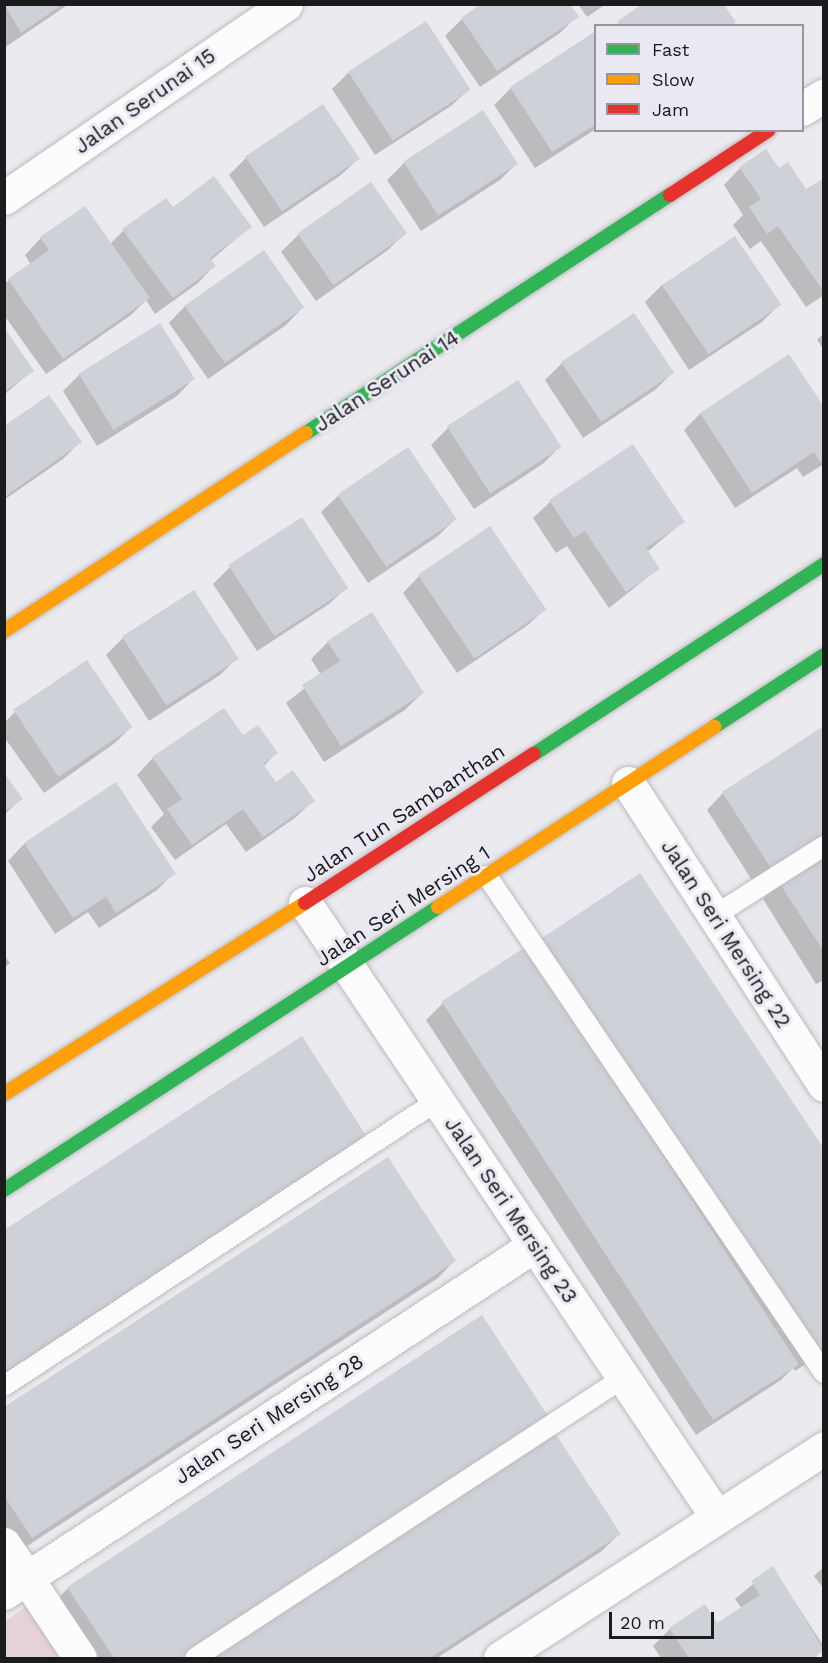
<!DOCTYPE html>
<html>
<head>
<meta charset="utf-8">
<style>
  body { margin:0 }
  #map { position:relative; width:828px; height:1663px; overflow:hidden; background:#ebeaee; font-family:"Work Sans",sans-serif }
  div>[style] { position:absolute }
  .green>* { inset:0; background:#e6d2da }
  .shadow>* { inset:0; background:#0003 }
  .building>* { inset:0; background:#cfd1d8; transform-origin:0 0 }
  .roads { filter:drop-shadow(0 0 2px #bcbbbe) drop-shadow(0 0 2px #bcbbbe) }
  .lane>* { height:20px; margin:-10px; padding:0 10px; transform-origin:10px; border-radius:10px; background:#fcfcfc }
  .street>* { height:33px; margin:-16.5px; padding:0 16.5px; transform-origin:16.5px; border-radius:16.5px; background:#fcfcfc }
  .fast>* { height:14px; margin:-7px; padding:0 7px; transform-origin:7px; border-radius:7px; background:#30b455 }
  .slow>* { height:14px; margin:-7px; padding:0 7px; transform-origin:7px; border-radius:7px; background:#ff9f0a }
  .jam>* { height:14px; margin:-7px; padding:0 7px; transform-origin:7px; border-radius:7px; background:#e5322d }
  span { translate:-50% -50%; white-space:nowrap; text-align:center; line-height:1.15; -webkit-text-stroke:6px #eae8f0; paint-order:stroke }
  .street-label { font-size:21px; color:#1b1b1e }
  .frame { position:absolute; inset:0; border:6px solid #1b1b1e; pointer-events:none }
  .legend { position:absolute; left:594px; top:24px; width:210px; height:108px; box-sizing:border-box; background:#eae8f0; border:2px solid #97969c; margin:0; padding:8px 10px; list-style:none; font-size:18px; color:#1b1b1e }
  .legend li { display:flex; align-items:center; gap:12px; height:30px }
  .legend b { width:30px; border:2px solid #97969c }
  .scale { position:absolute; left:609px; top:1612px; width:105px; height:27px; box-sizing:border-box; border:3px solid #1b1b1e; border-top:0; padding-left:8px; font-size:18px; line-height:21px; white-space:nowrap; color:#1b1b1e; -webkit-text-stroke:4px #eae8f0; paint-order:stroke }
</style>
</head>
<body>
<div id="map">
  <div class="green">
    <i style="clip-path:polygon(32px 1603px,69px 1658px,5px 1658px,5px 1621px)"></i>
  </div>
  <div class="shadow">
    <i style="clip-path:polygon(4px 4px,69px 4px,4px 48px)"></i>
    <i style="clip-path:polygon(578px 4px,606px 4px,587px 17px)"></i>
    <i style="clip-path:polygon(644px 4px,723px 4px,734px 22px,731px 26px,615px 26px)"></i>
    <i style="clip-path:polygon(577px 16px,560px 33px,480px 87px,445px 36px,462px 19px)"></i>
    <i style="clip-path:polygon(596px 33px,596px 129px,535px 168px,494px 105px,511px 88px)"></i>
    <i style="clip-path:polygon(349px 72px,468px 90px,451px 106px,375px 155px,332px 89px)"></i>
    <i style="clip-path:polygon(246px 158px,358px 159px,341px 175px,264px 227px,229px 175px)"></i>
    <i style="clip-path:polygon(404px 163px,517px 163px,500px 180px,421px 231px,387px 180px)"></i>
    <i style="clip-path:polygon(740px 168px,779px 170px,806px 192px,824px 179px,824px 295px,806px 307px,761px 241px,750px 249px,733px 225px,743px 215px,724px 185px)"></i>
    <i style="clip-path:polygon(250px 227px,210px 261px,214px 266px,198px 283px,155px 314px,146px 300px,131px 315px,46px 374px,4px 315px,4px 284px,31px 265px,25px 255px,41px 238px,110px 244px,123px 231px)"></i>
    <i style="clip-path:polygon(405px 233px,388px 250px,316px 301px,281px 252px,298px 235px)"></i>
    <i style="clip-path:polygon(735px 238px,779px 305px,762px 322px,689px 370px,645px 302px,661px 286px)"></i>
    <i style="clip-path:polygon(185px 306px,302px 308px,286px 325px,208px 379px,169px 323px)"></i>
    <i style="clip-path:polygon(4px 330px,32px 371px,4px 395px)"></i>
    <i style="clip-path:polygon(824px 333px,824px 350px,817px 340px)"></i>
    <i style="clip-path:polygon(788px 356px,824px 410px,824px 464px,803px 477px,797px 468px,735px 508px,684px 430px,700px 414px)"></i>
    <i style="clip-path:polygon(562px 363px,672px 373px,655px 390px,583px 438px,545px 380px)"></i>
    <i style="clip-path:polygon(79px 375px,193px 379px,177px 396px,97px 446px,63px 391px)"></i>
    <i style="clip-path:polygon(4px 428px,80px 442px,63px 459px,4px 500px)"></i>
    <i style="clip-path:polygon(448px 428px,560px 446px,544px 463px,474px 509px,431px 445px)"></i>
    <i style="clip-path:polygon(408px 449px,455px 519px,438px 536px,368px 583px,321px 512px,338px 496px)"></i>
    <i style="clip-path:polygon(550px 502px,683px 522px,647px 552px,658px 569px,609px 608px,567px 546px,556px 553px,533px 518px)"></i>
    <i style="clip-path:polygon(301px 519px,346px 588px,329px 604px,257px 651px,213px 584px,230px 567px)"></i>
    <i style="clip-path:polygon(419px 576px,545px 609px,528px 625px,457px 673px,403px 593px)"></i>
    <i style="clip-path:polygon(194px 592px,237px 658px,220px 675px,149px 721px,106px 655px,122px 639px)"></i>
    <i style="clip-path:polygon(328px 642px,422px 693px,405px 710px,324px 762px,286px 703px,321px 675px,311px 659px)"></i>
    <i style="clip-path:polygon(15px 712px,131px 727px,115px 743px,44px 793px,4px 737px,4px 723px)"></i>
    <i style="clip-path:polygon(242px 737px,276px 753px,263px 767px,275px 784px,313px 801px,296px 817px,246px 852px,226px 824px,175px 860px,151px 827px,164px 814px,137px 775px,153px 758px)"></i>
    <i style="clip-path:polygon(4px 776px,21px 799px,4px 815px)"></i>
    <i style="clip-path:polygon(116px 784px,174px 873px,157px 890px,99px 928px,88px 912px,55px 934px,8px 861px,24px 844px)"></i>
    <i style="clip-path:polygon(723px 793px,824px 846px,757px 888px,707px 810px)"></i>
    <i style="clip-path:polygon(824px 854px,824px 980px,816px 984px,763px 899px,779px 883px)"></i>
    <i style="clip-path:polygon(527px 948px,824px 1151px,824px 1352px,795px 1371px,793px 1368px,781px 1380px,696px 1435px,426px 1020px,443px 1003px)"></i>
    <i style="clip-path:polygon(4px 955px,10px 963px,4px 968px)"></i>
    <i style="clip-path:polygon(366px 1137px,4px 1378px,4px 1232px)"></i>
    <i style="clip-path:polygon(454px 1261px,438px 1278px,15px 1554px,4px 1538px,4px 1409px)"></i>
    <i style="clip-path:polygon(554px 1435px,619px 1534px,602px 1551px,437px 1658px,214px 1658px)"></i>
    <i style="clip-path:polygon(824px 1567px,824px 1589px,814px 1576px)"></i>
    <i style="clip-path:polygon(773px 1568px,824px 1647px,813px 1658px,661px 1658px,653px 1646px,670px 1629px,717px 1625px,742px 1609px,735px 1599px)"></i>
    <i style="clip-path:polygon(68px 1588px,193px 1658px,86px 1658px,52px 1605px)"></i>
  </div>
  <div class="building">
    <i style="clip-path:polygon(4px 4px,63px 4px,21px 33px)"></i>
    <i style="clip-path:polygon(481px 4px,570px 4px,579px 17px,497px 71px,461px 18px)"></i>
    <i style="clip-path:polygon(641px 5px,724px 5px,736px 22px,732px 26px,621px 26px,618px 21px)"></i>
    <i style="left:426px;top:21px;width:82px;height:93px;rotate:57deg"></i>
    <i style="clip-path:polygon(596px 31px,596px 124px,552px 152px,510px 87px)"></i>
    <i style="left:323px;top:104px;width:66px;height:94px;rotate:56deg"></i>
    <i style="left:483px;top:110px;width:64px;height:95px;rotate:57deg"></i>
    <i style="clip-path:polygon(766px 149px,779px 168px,788px 162px,806px 189px,824px 178px,824px 292px,778px 226px,767px 234px,749px 207px,761px 199px,739px 167px)"></i>
    <i style="clip-path:polygon(214px 176px,252px 227px,210px 258px,216px 266px,173px 298px,122px 229px,166px 198px,173px 207px)"></i>
    <i style="left:371px;top:182px;width:63px;height:90px;rotate:55deg"></i>
    <i style="clip-path:polygon(85px 206px,150px 298px,63px 359px,8px 279px,49px 250px,40px 237px)"></i>
    <i style="left:735px;top:236px;width:83px;height:88px;rotate:56deg"></i>
    <i style="left:264px;top:250px;width:70px;height:97px;rotate:55deg"></i>
    <i style="left:634px;top:313px;width:72px;height:88px;rotate:56deg"></i>
    <i style="left:160px;top:323px;width:66px;height:96px;rotate:58deg"></i>
    <i style="clip-path:polygon(4px 327px,34px 371px,4px 392px)"></i>
    <i style="clip-path:polygon(789px 354px,824px 407px,824px 459px,820px 462px,814px 452px,752px 493px,700px 413px)"></i>
    <i style="left:518px;top:380px;width:80px;height:85px;rotate:57deg"></i>
    <i style="clip-path:polygon(49px 395px,82px 442px,6px 496px,4px 426px)"></i>
    <i style="clip-path:polygon(633px 444px,685px 522px,646px 548px,660px 569px,626px 592px,585px 531px,574px 538px,549px 500px)"></i>
    <i style="left:408px;top:447px;width:87px;height:85px;rotate:56deg"></i>
    <i style="left:302px;top:517px;width:85px;height:88px;rotate:57deg"></i>
    <i style="left:490px;top:526px;width:101px;height:87px;rotate:56deg"></i>
    <i style="left:194px;top:590px;width:82px;height:86px;rotate:57deg"></i>
    <i style="clip-path:polygon(372px 612px,424px 693px,341px 746px,302px 685px,340px 661px,327px 641px)"></i>
    <i style="left:87px;top:660px;width:81px;height:89px;rotate:56deg"></i>
    <i style="clip-path:polygon(224px 708px,243px 735px,258px 725px,278px 753px,263px 764px,276px 782px,293px 770px,315px 801px,263px 837px,243px 809px,192px 845px,167px 809px,182px 799px,152px 757px)"></i>
    <i style="clip-path:polygon(824px 726px,824px 841px,774px 873px,722px 792px)"></i>
    <i style="clip-path:polygon(4px 773px,23px 799px,4px 812px)"></i>
    <i style="clip-path:polygon(116px 782px,176px 874px,116px 913px,106px 897px,73px 918px,24px 843px)"></i>
    <i style="clip-path:polygon(824px 853px,824px 952px,778px 881px)"></i>
    <i style="clip-path:polygon(640px 873px,824px 1149px,824px 1348px,812px 1355px,536px 942px)"></i>
    <i style="left:527px;top:946px;width:499px;height:102px;rotate:57deg"></i>
    <i style="clip-path:polygon(302px 1036px,367px 1137px,4px 1373px,4px 1230px)"></i>
    <i style="clip-path:polygon(388px 1157px,456px 1261px,32px 1538px,4px 1496px,4px 1407px)"></i>
    <i style="clip-path:polygon(482px 1315px,550px 1419px,186px 1658px,114px 1658px,67px 1587px)"></i>
    <i style="clip-path:polygon(555px 1433px,621px 1534px,533px 1592px,430px 1658px,211px 1658px)"></i>
    <i style="clip-path:polygon(773px 1566px,824px 1650px,814px 1658px,689px 1658px,669px 1628px,705px 1604px,717px 1623px,760px 1595px,751px 1581px)"></i>
  </div>
  <div class="roads">
    <div class="lane">
      <i style="left:487px;top:876px;width:600px;rotate:55.86deg"></i>
      <i style="left:714px;top:916px;width:130px;rotate:-32.5deg"></i>
      <i style="left:4px;top:1386px;width:518px;rotate:-33.35deg"></i>
      <i style="left:195px;top:1658px;width:511px;rotate:-33.19deg"></i>
    </div>
    <div class="street">
      <i style="left:802px;top:109px;width:26px;rotate:-32deg"></i>
      <i style="left:4px;top:198px;width:342px;rotate:-34.5deg"></i>
      <i style="left:628px;top:783px;width:360px;rotate:57deg"></i>
      <i style="left:305px;top:903px;width:739px;rotate:56.14deg"></i>
      <i style="left:4px;top:1544px;width:137px;rotate:56.3deg"></i>
      <i style="left:4px;top:1593px;width:635px;rotate:-33.24deg"></i>
      <i style="left:500px;top:1658px;width:386px;rotate:-32.9deg"></i>
    </div>
    <div class="fast">
      <i style="left:306px;top:433px;width:435px;rotate:-33.2deg"></i>
      <i style="left:714px;top:727px;width:131px;rotate:-33.2deg"></i>
      <i style="left:534px;top:754px;width:347px;rotate:-33.2deg"></i>
      <i style="left:4px;top:1190px;width:518px;rotate:-33.11deg"></i>
    </div>
    <div class="slow">
      <i style="left:4px;top:631px;width:361px;rotate:-33.3deg"></i>
      <i style="left:438px;top:907px;width:330px;rotate:-33.1deg"></i>
      <i style="left:4px;top:1094px;width:356px;rotate:-32.4deg"></i>
    </div>
    <div class="jam">
      <i style="left:670px;top:195px;width:118px;rotate:-33.3deg"></i>
      <i style="left:305px;top:903px;width:273px;rotate:-33.1deg"></i>
    </div>
  </div>
  <div class="street-label">
    <span style="left:145px;top:101px;rotate:-35deg">Jalan Serunai 15</span>
    <span style="left:387px;top:381px;rotate:-33deg">Jalan Serunai 14</span>
    <span style="left:404px;top:813px;rotate:-33deg">Jalan Tun Sambanthan</span>
    <span style="left:403px;top:906px;rotate:-33deg">Jalan Seri Mersing 1</span>
    <span style="left:726px;top:934px;rotate:57deg">Jalan Seri Mersing 22</span>
    <span style="left:511px;top:1210px;rotate:56deg">Jalan Seri Mersing 23</span>
    <span style="left:269px;top:1419px;rotate:-33deg">Jalan Seri Mersing 28</span>
  </div>
  <div class="frame"></div>
  <ul class="legend">
  <li><b style="height:8px;background:#30b455"></b>Fast</li>
  <li><b style="height:8px;background:#ff9f0a"></b>Slow</li>
  <li><b style="height:8px;background:#e5322d"></b>Jam</li>
  </ul>
  <div class="scale">20 m</div>
</div>
</body>
</html>
